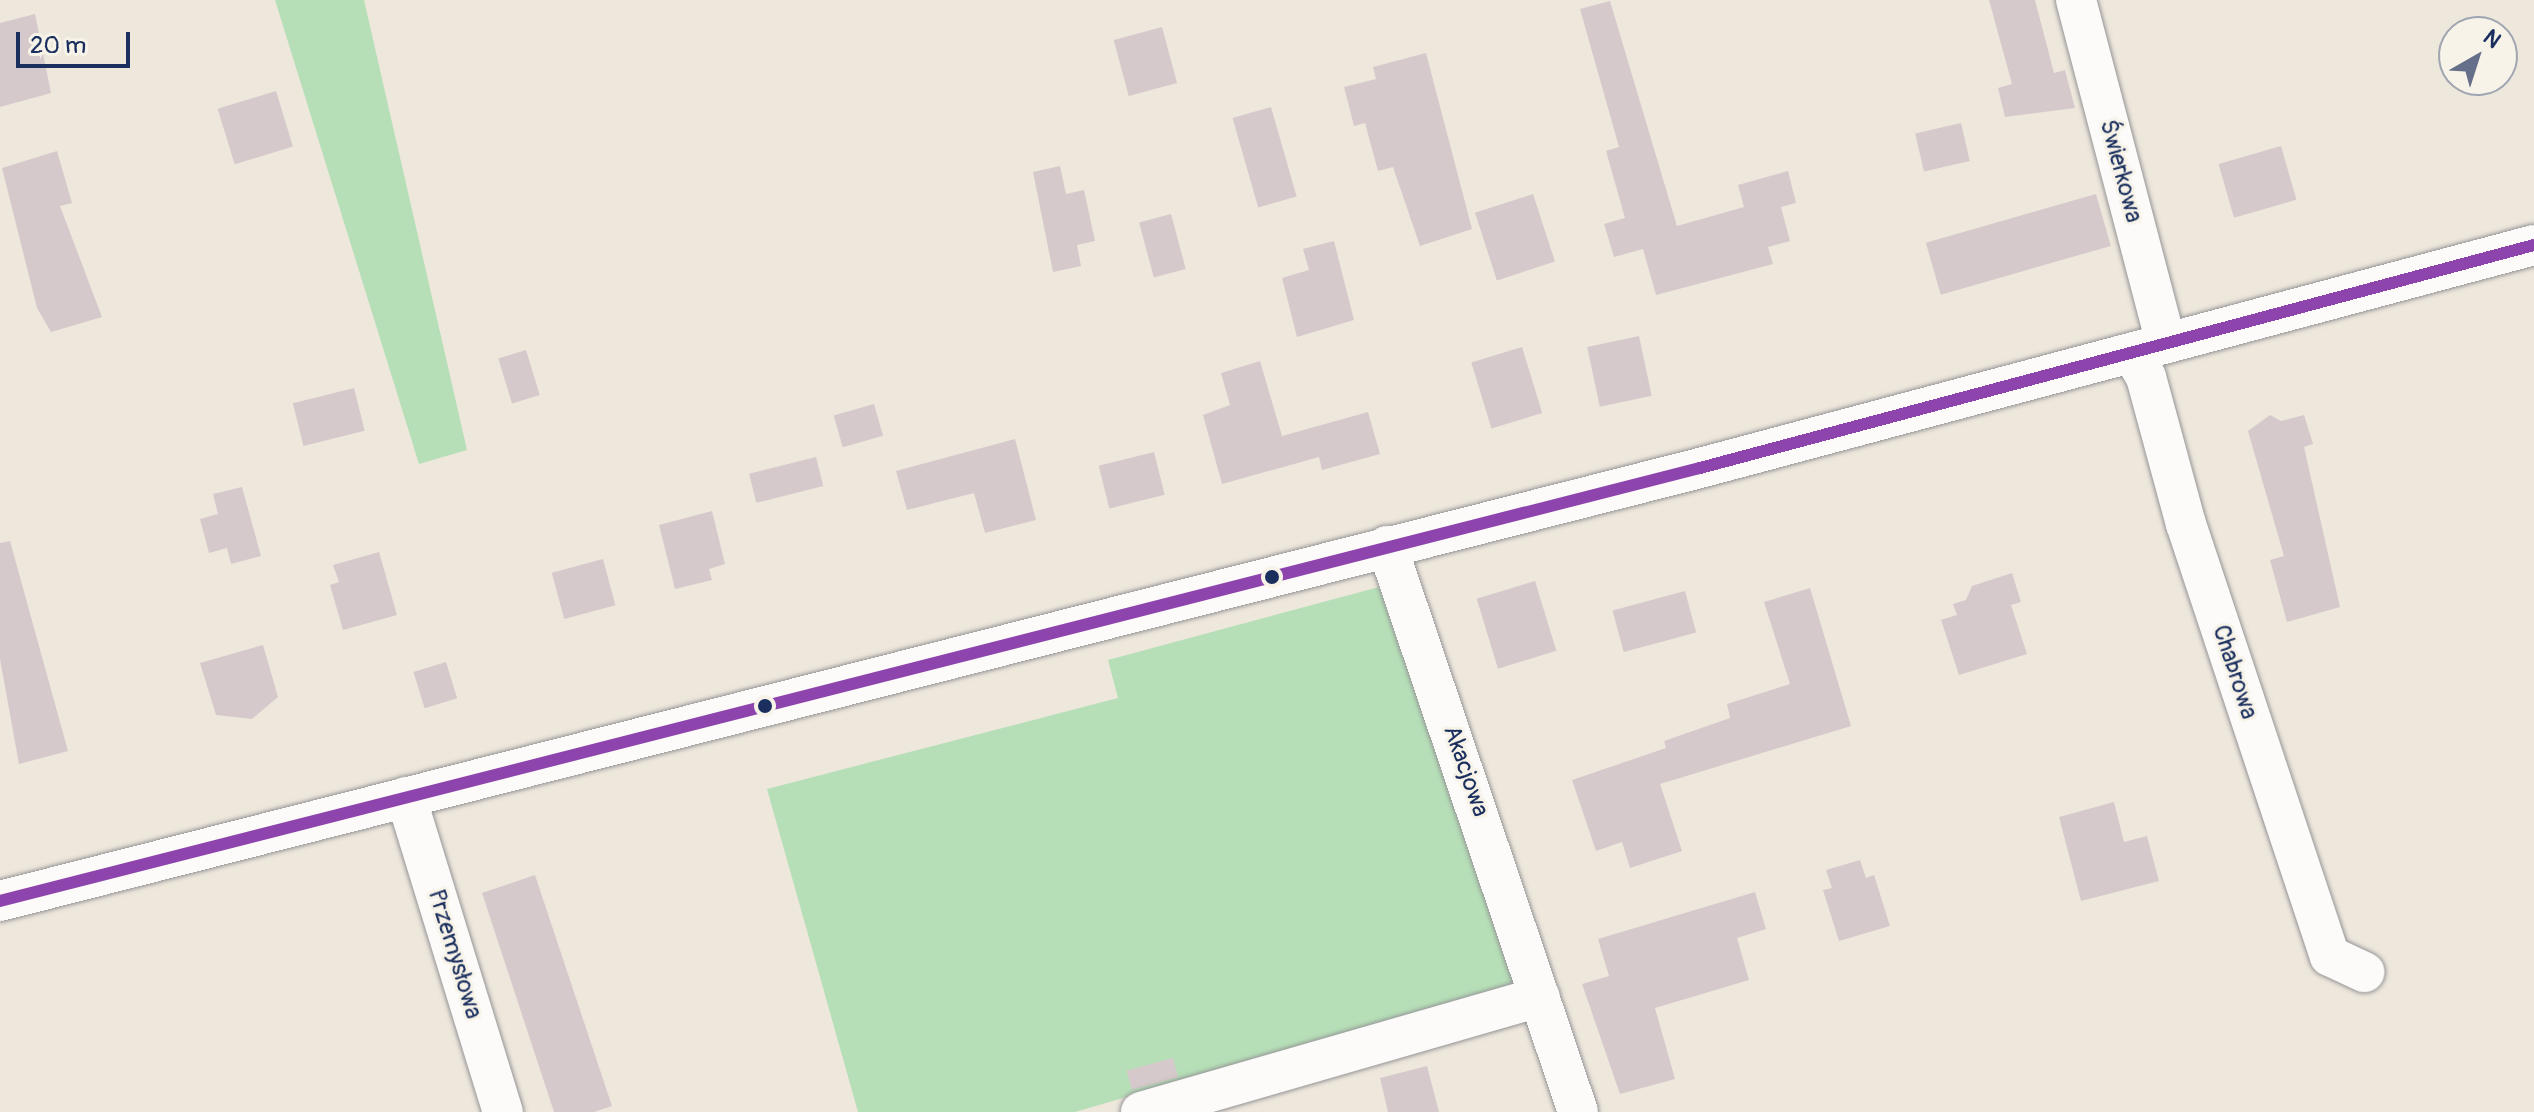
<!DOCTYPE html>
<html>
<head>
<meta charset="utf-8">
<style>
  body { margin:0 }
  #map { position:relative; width:2534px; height:1112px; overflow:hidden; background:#eee7dc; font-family:Pangolin,sans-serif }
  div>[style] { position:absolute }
  .green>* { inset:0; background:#b6dfb7 }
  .building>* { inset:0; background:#d6c9cc; transform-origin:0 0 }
  .roads { filter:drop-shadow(0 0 2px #959597) drop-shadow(0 0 2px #959597) }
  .minor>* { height:40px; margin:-20px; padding:0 20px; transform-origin:20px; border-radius:20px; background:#fcfbfa }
  .bus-1>* { height:12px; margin:-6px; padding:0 6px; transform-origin:6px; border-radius:6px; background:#8e44ad }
  .dots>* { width:22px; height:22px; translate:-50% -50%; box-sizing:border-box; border:4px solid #f7f3e8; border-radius:50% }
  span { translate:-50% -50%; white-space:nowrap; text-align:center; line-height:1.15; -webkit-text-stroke:6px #f7f3e8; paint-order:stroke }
  .street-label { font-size:24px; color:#1b2f5e }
  .north { position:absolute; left:2438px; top:16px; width:80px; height:80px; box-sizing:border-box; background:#f7f3e8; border:2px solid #9fa5b1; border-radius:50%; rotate:39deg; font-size:22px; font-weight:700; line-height:32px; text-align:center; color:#1b2f5e }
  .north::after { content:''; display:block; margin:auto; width:28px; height:36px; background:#656f8a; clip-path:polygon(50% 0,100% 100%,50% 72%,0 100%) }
  .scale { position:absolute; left:16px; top:32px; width:114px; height:36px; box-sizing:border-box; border:4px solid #1b2f5e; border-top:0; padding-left:10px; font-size:24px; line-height:28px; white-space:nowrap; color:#1b2f5e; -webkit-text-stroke:6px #f7f3e8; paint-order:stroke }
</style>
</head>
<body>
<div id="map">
  <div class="green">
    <i style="clip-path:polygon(275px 0,364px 0,467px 450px,419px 464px)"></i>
    <i style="clip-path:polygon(1379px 587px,1518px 983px,1075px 1112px,858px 1112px,767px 789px,1118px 698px,1108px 660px)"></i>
  </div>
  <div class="building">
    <i style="clip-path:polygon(1989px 0,2035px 0,2054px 73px,2065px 70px,2075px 108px,2005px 117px,1998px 88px,2012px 84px)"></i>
    <i style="clip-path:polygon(1610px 1px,1677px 226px,1744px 207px,1738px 185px,1788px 171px,1796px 203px,1781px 207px,1790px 241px,1768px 247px,1773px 264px,1656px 295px,1643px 249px,1614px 257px,1604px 224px,1625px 218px,1606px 151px,1619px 147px,1580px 9px)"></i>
    <i style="clip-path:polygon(35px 14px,51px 93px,0 107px,0 23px)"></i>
    <i style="left:1162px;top:27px;width:58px;height:50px;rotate:75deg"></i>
    <i style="clip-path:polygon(1426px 53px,1472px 229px,1420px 246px,1393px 167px,1378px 171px,1365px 123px,1354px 126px,1344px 87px,1376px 79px,1373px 67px)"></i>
    <i style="left:276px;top:91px;width:58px;height:61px;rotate:73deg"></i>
    <i style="left:1271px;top:107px;width:93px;height:40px;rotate:74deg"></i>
    <i style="left:1961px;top:123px;width:39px;height:47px;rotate:77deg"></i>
    <i style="left:2281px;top:146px;width:56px;height:65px;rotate:74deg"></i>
    <i style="clip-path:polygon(57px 151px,72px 203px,60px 206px,102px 317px,51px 332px,37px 308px,2px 168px)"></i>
    <i style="clip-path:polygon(1060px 166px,1066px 194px,1084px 190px,1095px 241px,1077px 245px,1081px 266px,1053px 272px,1033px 172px)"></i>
    <i style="left:1533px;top:194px;width:71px;height:61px;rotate:72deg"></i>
    <i style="left:2096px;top:194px;width:54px;height:177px;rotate:74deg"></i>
    <i style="left:1171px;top:214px;width:57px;height:33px;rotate:75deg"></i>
    <i style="clip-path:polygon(1334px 241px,1354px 320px,1297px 337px,1282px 278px,1309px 270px,1303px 249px)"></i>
    <i style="left:1639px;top:336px;width:61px;height:53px;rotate:78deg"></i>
    <i style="left:1522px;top:347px;width:69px;height:53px;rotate:73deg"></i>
    <i style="left:526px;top:350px;width:47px;height:29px;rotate:73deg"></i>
    <i style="clip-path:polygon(1260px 361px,1282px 436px,1368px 412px,1380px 454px,1322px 470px,1319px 457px,1222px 484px,1203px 415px,1230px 405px,1221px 373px)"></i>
    <i style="left:354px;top:388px;width:44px;height:63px;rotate:76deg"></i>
    <i style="left:874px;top:404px;width:33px;height:42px;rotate:74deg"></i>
    <i style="clip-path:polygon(2270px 415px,2281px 421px,2304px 415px,2313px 444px,2304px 447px,2340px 607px,2287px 622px,2270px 560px,2284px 556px,2248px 431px)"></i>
    <i style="clip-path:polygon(1015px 439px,1036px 520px,985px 533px,974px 493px,907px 510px,896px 471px)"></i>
    <i style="left:1154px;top:452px;width:44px;height:57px;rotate:76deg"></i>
    <i style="left:816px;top:457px;width:30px;height:69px;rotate:76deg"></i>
    <i style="clip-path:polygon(242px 487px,261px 556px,231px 564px,227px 548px,209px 553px,200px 519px,218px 514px,213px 494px)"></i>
    <i style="clip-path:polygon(712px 511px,725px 564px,709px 569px,712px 580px,675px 589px,659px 525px)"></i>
    <i style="clip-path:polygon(10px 541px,68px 751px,19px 764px,0 659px,0 543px)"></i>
    <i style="clip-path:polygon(379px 552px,397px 615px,343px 630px,330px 585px,339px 582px,333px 565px)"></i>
    <i style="left:603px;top:559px;width:48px;height:53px;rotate:75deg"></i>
    <i style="clip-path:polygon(2012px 573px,2021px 602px,2011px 605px,2027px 654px,1959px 675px,1941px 620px,1957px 615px,1953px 604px,1966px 600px,1972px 586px)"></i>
    <i style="left:1535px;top:581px;width:73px;height:61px;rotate:73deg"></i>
    <i style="clip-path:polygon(1810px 588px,1851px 726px,1660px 784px,1682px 851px,1630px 868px,1622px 842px,1596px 851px,1572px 780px,1666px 748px,1664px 741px,1730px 718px,1727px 704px,1790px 684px,1764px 602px)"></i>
    <i style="left:1685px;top:591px;width:43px;height:75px;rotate:75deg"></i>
    <i style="clip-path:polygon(263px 645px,278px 697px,252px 719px,216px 715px,200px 663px)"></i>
    <i style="left:446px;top:662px;width:38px;height:34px;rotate:73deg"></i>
    <i style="clip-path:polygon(2114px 802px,2124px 842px,2147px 836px,2159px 881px,2081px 901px,2059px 817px)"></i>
    <i style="clip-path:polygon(1860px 860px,1866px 878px,1874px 875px,1890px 926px,1839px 941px,1823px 890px,1832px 888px,1826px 870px)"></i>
    <i style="clip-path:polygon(535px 875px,612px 1106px,594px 1112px,554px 1112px,482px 893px)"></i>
    <i style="clip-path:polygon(1755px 892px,1766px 929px,1737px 938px,1749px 980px,1655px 1008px,1675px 1079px,1620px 1094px,1582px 984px,1609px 976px,1598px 939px)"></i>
    <i style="left:1173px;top:1058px;width:20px;height:48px;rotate:75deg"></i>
    <i style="clip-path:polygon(1427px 1066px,1439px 1112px,1388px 1112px,1380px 1078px)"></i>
  </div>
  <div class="roads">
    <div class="minor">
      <i style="left:2076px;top:0;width:355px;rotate:75.3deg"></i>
      <i style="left:2132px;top:353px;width:28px;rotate:60deg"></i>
      <i style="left:2146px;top:377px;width:152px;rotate:74.8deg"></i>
      <i style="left:2186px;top:524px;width:455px;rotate:71.6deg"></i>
      <i style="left:2330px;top:956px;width:38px;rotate:25deg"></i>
      <i style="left:1387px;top:546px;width:597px;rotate:71.35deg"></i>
      <i style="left:406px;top:797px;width:330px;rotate:72.9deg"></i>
      <i style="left:0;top:901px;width:1754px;rotate:-14.29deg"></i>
      <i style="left:1700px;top:468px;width:863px;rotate:-14.97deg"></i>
      <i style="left:1141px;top:1112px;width:415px;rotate:-16.1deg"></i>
    </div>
  </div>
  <div class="bus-1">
    <i style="left:0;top:901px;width:1754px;rotate:-14.29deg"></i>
    <i style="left:1700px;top:468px;width:863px;rotate:-14.97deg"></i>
  </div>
  <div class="dots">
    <i style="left:1272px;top:577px;background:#1b2f5e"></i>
    <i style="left:765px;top:706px;background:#1b2f5e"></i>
  </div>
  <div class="street-label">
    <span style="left:2121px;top:171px;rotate:75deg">Świerkowa</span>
    <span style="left:2235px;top:672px;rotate:72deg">Chabrowa</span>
    <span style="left:1466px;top:771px;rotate:71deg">Akacjowa</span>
    <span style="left:455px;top:954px;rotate:73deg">Przemysłowa</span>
  </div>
  <div class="north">N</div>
  <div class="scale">20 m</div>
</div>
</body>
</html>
